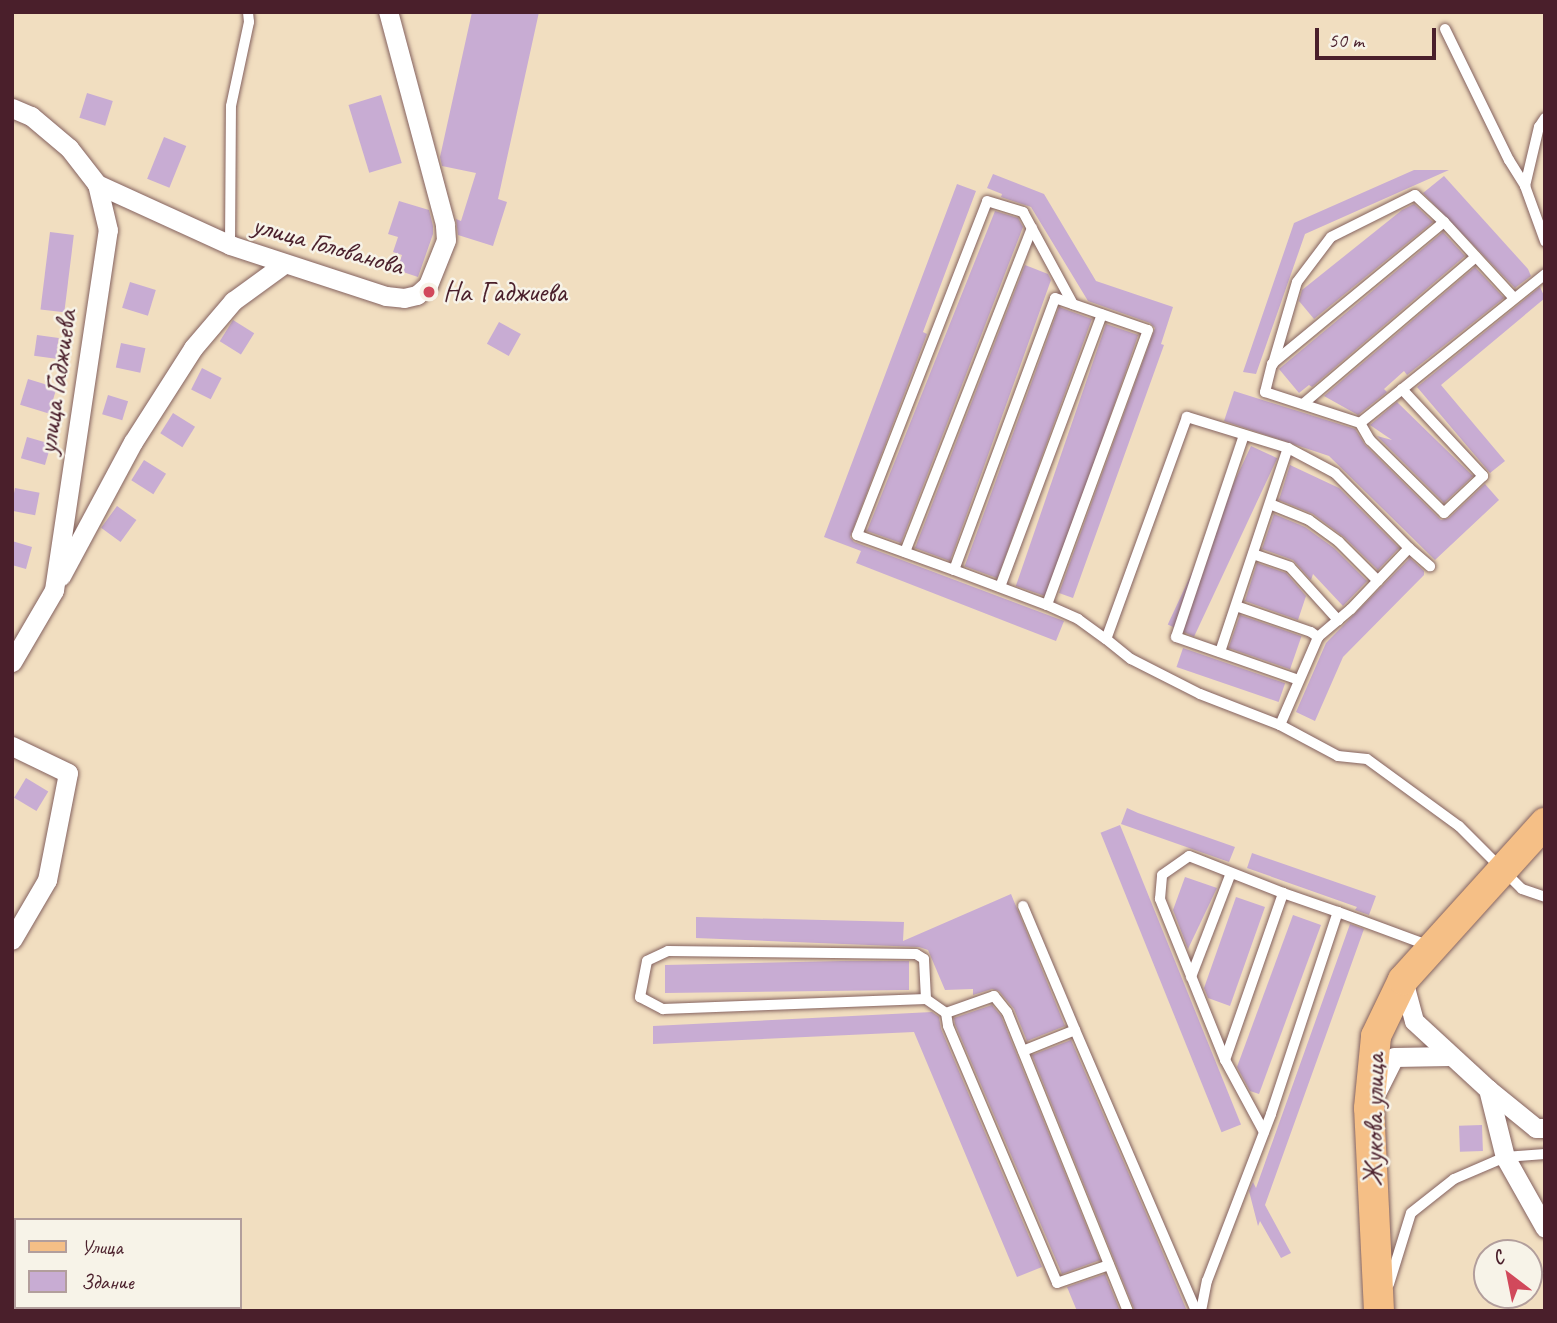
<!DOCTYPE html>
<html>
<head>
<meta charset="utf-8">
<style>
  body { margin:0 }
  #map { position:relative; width:1557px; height:1323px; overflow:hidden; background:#f1dec0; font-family:Caveat,sans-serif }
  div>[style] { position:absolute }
  .building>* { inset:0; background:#c8acd3; transform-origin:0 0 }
  .roads { filter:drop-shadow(0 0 2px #84625f) drop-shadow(0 0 2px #84625f) }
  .lane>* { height:10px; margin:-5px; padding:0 5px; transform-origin:5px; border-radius:5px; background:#fff }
  .street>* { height:19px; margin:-9.5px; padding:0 9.5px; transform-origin:9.5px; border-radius:9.5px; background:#fff }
  .primary>* { height:30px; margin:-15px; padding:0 15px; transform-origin:15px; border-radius:15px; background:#f5bf86 }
  .dots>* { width:19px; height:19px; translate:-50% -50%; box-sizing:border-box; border:4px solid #f7f3e8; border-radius:50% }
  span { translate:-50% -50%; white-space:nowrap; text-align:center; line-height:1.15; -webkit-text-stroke:5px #f7f3e8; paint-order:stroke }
  .street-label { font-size:28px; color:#4a1f2b }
  .poi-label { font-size:28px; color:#4a1f2b }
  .left { translate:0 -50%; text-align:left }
  .frame { position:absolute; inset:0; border:14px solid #4a1f2b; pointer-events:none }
  .legend { position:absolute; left:14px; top:1218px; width:228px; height:91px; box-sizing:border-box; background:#f7f3e8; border:2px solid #b29e9c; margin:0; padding:9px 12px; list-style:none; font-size:21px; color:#4a1f2b }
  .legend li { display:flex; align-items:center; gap:14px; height:35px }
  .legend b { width:35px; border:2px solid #b29e9c }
  .north { position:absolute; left:1473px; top:1239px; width:70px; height:70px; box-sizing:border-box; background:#f7f3e8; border:2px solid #b29e9c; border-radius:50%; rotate:328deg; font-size:19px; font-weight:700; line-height:28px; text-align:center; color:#4a1f2b }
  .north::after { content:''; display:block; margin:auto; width:24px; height:32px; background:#d1495b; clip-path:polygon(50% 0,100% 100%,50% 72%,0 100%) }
  .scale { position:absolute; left:1315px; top:28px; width:121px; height:32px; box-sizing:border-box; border:4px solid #4a1f2b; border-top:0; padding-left:9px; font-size:21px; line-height:24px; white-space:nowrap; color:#4a1f2b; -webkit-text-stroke:5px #f7f3e8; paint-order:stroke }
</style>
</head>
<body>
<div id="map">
  <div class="building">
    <i style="clip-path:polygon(472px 12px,539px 12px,498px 199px,507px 202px,493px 246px,458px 235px,456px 219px,461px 221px,476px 173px,442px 166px,440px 157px)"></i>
    <i style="left:87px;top:93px;width:27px;height:26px;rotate:17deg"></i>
    <i style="left:381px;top:95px;width:71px;height:34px;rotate:73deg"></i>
    <i style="left:164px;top:137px;width:24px;height:45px;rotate:22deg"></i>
    <i style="clip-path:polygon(1414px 170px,1449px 170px,1305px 234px,1256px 374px,1243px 372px,1294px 223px)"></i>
    <i style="clip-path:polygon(993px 174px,1044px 194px,1096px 281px,1173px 307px,1161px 344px,1164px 345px,1073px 598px,1059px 593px,1155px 328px,1150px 323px,1088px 301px,1031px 207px,1001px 197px,1002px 194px,987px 188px)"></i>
    <i style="clip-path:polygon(1444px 176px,1528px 269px,1531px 276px,1515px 288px,1423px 193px)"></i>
    <i style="clip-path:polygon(957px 184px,976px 191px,923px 332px,927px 334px,850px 537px,854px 542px,1064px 621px,1056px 641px,856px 563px,861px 551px,824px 537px)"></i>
    <i style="clip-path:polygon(399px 201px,429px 210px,433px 226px,433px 234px,418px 277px,397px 270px,402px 255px,393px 252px,398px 237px,388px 234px)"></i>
    <i style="clip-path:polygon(1414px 204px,1433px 222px,1314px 319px,1299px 301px,1302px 290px,1402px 210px)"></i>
    <i style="clip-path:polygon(995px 211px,1018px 218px,1023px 227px,901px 543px,867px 531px)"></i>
    <i style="left:50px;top:232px;width:24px;height:78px;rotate:7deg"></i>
    <i style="clip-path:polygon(1443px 232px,1465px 256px,1312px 387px,1309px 385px,1299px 393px,1279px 369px)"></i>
    <i style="clip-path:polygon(1025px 265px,1048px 274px,1051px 280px,950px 561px,915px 548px)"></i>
    <i style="clip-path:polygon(1475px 267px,1504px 298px,1407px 375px,1404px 371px,1384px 389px,1387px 392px,1358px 415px,1324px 396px)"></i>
    <i style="left:130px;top:282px;width:27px;height:27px;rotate:17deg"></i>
    <i style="clip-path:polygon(1540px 287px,1545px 298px,1441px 385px,1505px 461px,1490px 473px,1417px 387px)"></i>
    <i style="left:1059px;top:307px;width:35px;height:276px;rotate:20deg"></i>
    <i style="left:233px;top:320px;width:25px;height:25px;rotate:32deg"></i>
    <i style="left:499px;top:322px;width:25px;height:25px;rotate:29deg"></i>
    <i style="left:1106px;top:324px;width:34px;height:277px;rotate:19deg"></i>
    <i style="left:37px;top:335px;width:22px;height:21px;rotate:8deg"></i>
    <i style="left:121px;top:343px;width:25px;height:25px;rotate:12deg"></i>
    <i style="left:202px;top:368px;width:22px;height:24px;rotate:27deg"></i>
    <i style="left:28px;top:379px;width:30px;height:27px;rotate:17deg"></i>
    <i style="clip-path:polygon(1234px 391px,1355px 429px,1365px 445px,1441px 520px,1449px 518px,1485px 484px,1499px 500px,1435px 560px,1329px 456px,1224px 421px)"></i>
    <i style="left:108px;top:395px;width:21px;height:20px;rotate:17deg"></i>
    <i style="clip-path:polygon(1397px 402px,1473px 476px,1444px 503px,1377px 436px,1392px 440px,1370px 425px)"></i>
    <i style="left:173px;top:413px;width:26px;height:24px;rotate:32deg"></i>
    <i style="left:27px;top:437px;width:25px;height:22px;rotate:16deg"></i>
    <i style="left:1251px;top:446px;width:29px;height:197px;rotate:25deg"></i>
    <i style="left:144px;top:460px;width:26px;height:24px;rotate:32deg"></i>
    <i style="clip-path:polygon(1290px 465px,1339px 488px,1399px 548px,1378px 570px,1344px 537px,1313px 514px,1279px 500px)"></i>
    <i style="left:15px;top:488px;width:25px;height:23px;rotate:11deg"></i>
    <i style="left:117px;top:506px;width:24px;height:27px;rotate:36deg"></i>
    <i style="clip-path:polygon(1274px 514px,1305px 527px,1334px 548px,1367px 581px,1343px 606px,1313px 574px,1311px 580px,1293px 560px,1262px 549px)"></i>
    <i style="clip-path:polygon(12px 541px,32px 547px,26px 569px,12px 565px)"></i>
    <i style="clip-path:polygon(1410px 558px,1424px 571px,1424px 575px,1343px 657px,1315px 721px,1296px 712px,1326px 643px)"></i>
    <i style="clip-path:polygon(1257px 563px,1286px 573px,1306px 596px,1298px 620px,1245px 601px)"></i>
    <i style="left:1240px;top:615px;width:65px;height:35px;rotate:19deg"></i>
    <i style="left:1183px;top:648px;width:108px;height:20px;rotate:19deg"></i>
    <i style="left:26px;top:778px;width:26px;height:23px;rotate:31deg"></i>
    <i style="clip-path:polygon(1127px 808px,1138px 813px,1235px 847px,1229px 862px,1121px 824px)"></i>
    <i style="left:1120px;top:825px;width:323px;height:21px;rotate:68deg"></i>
    <i style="clip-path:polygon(1252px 853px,1376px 896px,1369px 915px,1355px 910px,1357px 907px,1247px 868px)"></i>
    <i style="clip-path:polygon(1185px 877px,1217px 888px,1188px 949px,1173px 910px)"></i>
    <i style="clip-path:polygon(1011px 894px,1065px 1026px,1027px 1041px,1014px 1009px,999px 991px,992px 989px,973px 995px,973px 989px,945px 990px,928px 950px,919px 947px,696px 938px,696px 917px,904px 922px,903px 941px)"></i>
    <i style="clip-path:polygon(1236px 897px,1265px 907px,1230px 1006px,1208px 998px,1204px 988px)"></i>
    <i style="clip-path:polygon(1293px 915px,1321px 925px,1259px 1094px,1250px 1091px,1237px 1067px)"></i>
    <i style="clip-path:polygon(1350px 924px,1364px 929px,1265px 1205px,1291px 1253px,1281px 1258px,1260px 1221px,1258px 1226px,1249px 1191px,1253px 1182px,1256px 1188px)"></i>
    <i style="clip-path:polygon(842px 961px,909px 961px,909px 990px,665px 993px,665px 965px)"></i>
    <i style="clip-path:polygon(992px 1005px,1001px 1016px,1100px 1260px,1062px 1274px,955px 1024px,954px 1018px)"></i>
    <i style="clip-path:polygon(932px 1012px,939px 1017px,941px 1029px,1042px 1267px,1017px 1277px,914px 1032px,653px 1044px,653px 1026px)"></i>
    <i style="clip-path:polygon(1071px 1040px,1154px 1232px,1187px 1311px,1135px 1311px,1032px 1055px)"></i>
    <i style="left:1482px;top:1125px;width:26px;height:23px;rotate:88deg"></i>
    <i style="clip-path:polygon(1105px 1274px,1120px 1311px,1077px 1311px,1067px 1287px)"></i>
  </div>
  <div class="roads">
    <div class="lane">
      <i style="left:1445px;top:29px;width:146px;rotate:64deg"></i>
      <i style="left:1509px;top:160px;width:31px;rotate:58deg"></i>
      <i style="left:1525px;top:186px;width:59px;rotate:70deg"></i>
      <i style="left:1525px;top:186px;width:61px;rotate:-76.7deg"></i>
      <i style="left:1539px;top:127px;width:11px;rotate:-56deg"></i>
      <i style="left:230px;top:245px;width:139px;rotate:-89.6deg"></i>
      <i style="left:231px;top:106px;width:86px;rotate:-77.9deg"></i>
      <i style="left:249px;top:22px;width:10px;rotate:-96deg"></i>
      <i style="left:1513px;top:297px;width:102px;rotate:-132.6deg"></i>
      <i style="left:1444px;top:222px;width:223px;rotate:140.5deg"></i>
      <i style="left:1272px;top:364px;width:29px;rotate:104deg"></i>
      <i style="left:1265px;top:392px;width:100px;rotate:18.1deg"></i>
      <i style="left:1360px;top:423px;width:238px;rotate:-38.8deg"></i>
      <i style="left:1273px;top:364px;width:85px;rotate:-73.7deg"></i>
      <i style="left:1297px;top:282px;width:56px;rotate:-52.9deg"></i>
      <i style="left:1331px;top:237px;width:94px;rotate:-26.6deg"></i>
      <i style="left:1415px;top:195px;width:40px;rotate:43deg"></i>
      <i style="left:1303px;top:404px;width:227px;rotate:-40.4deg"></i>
      <i style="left:1360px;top:423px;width:20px;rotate:60deg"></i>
      <i style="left:1370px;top:440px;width:104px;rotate:44.6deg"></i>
      <i style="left:1444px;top:513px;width:54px;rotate:-43.5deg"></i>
      <i style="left:1483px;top:476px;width:119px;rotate:-133deg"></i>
      <i style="left:1244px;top:435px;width:213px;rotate:108.6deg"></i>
      <i style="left:1176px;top:637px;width:130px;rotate:19.3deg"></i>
      <i style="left:1270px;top:504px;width:42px;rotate:22.3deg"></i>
      <i style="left:1309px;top:520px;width:37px;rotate:36deg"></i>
      <i style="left:1339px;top:542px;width:55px;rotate:45deg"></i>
      <i style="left:1409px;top:548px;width:105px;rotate:-134.6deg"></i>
      <i style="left:1335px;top:473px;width:53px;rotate:-152deg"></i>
      <i style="left:1288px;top:448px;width:106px;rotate:-162.9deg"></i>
      <i style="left:1187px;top:417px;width:236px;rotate:110deg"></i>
      <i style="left:1106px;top:639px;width:32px;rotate:39deg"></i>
      <i style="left:1131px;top:659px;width:77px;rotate:26.9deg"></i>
      <i style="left:1200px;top:694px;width:86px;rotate:21.2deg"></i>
      <i style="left:1280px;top:725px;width:66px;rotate:28.1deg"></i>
      <i style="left:1338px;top:756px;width:29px;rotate:6deg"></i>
      <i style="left:1367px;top:759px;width:114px;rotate:36.1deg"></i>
      <i style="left:1459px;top:826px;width:89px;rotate:45deg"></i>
      <i style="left:1522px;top:889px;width:24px;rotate:19deg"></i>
      <i style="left:905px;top:552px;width:348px;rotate:-68.6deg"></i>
      <i style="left:1253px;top:554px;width:39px;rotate:19deg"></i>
      <i style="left:1290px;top:567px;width:72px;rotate:47.8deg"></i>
      <i style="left:954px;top:570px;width:103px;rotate:-160.2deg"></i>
      <i style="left:857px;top:535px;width:358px;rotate:-68.7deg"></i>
      <i style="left:987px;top:201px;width:38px;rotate:17deg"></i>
      <i style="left:1023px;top:212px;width:105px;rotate:61.5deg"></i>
      <i style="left:1000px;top:587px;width:291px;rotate:-69.5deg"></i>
      <i style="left:1047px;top:605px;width:99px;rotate:-159.4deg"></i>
      <i style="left:954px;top:570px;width:290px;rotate:-69.6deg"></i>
      <i style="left:1055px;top:298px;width:98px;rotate:19deg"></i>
      <i style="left:1148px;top:330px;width:293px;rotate:110.2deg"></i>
      <i style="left:1047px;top:605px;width:34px;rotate:24deg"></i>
      <i style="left:1078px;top:619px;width:34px;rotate:36deg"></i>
      <i style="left:1236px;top:606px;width:79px;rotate:19.1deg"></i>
      <i style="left:1311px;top:632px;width:9px;rotate:36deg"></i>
      <i style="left:1220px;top:652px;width:215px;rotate:-71.6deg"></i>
      <i style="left:1280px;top:725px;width:96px;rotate:-66.6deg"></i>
      <i style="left:1318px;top:637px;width:43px;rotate:-40.3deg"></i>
      <i style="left:1351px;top:609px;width:84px;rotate:-46.4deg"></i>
      <i style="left:1409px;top:548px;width:28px;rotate:41deg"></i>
      <i style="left:1023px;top:906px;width:134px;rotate:67.2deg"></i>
      <i style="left:1191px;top:977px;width:111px;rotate:-69deg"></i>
      <i style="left:926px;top:999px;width:40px;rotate:-92.9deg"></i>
      <i style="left:924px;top:959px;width:9px;rotate:-148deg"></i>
      <i style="left:916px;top:954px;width:248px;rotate:-179.3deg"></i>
      <i style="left:668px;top:951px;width:23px;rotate:155deg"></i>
      <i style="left:647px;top:961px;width:37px;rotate:101deg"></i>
      <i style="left:640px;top:997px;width:26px;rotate:28deg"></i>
      <i style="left:663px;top:1009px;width:263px;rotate:-2.2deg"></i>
      <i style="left:926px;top:999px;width:24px;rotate:35deg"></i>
      <i style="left:946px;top:1013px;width:51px;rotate:-19.5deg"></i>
      <i style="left:994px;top:996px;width:21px;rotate:51deg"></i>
      <i style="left:1007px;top:1012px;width:323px;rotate:68deg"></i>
      <i style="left:946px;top:1013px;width:13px;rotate:81deg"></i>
      <i style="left:948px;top:1026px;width:279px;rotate:67deg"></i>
      <i style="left:1057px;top:1283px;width:55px;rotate:-19.1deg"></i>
      <i style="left:1023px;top:1051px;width:56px;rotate:-22deg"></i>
      <i style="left:1075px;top:1030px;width:306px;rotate:66.7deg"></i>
      <i style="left:1225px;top:1060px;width:174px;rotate:-112deg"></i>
      <i style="left:1160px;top:899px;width:24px;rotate:-85deg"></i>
      <i style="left:1162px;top:875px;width:33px;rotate:-35deg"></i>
      <i style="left:1189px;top:856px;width:101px;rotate:21.5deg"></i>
      <i style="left:1264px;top:1132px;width:82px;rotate:-118.4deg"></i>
      <i style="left:1225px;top:1060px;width:177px;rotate:-70.8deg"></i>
      <i style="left:1283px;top:893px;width:58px;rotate:19.1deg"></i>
      <i style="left:1389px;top:1284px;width:74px;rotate:-72.8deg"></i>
      <i style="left:1411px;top:1213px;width:55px;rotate:-38.3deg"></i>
      <i style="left:1454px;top:1179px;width:56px;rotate:-23.3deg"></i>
      <i style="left:1505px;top:1157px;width:40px;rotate:-4.3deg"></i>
      <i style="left:1201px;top:1311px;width:31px;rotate:-79deg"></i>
      <i style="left:1207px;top:1281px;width:179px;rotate:-69deg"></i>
      <i style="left:1271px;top:1114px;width:213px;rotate:-71.7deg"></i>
      <i style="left:1338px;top:912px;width:98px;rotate:20.3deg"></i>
    </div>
    <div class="street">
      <i style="left:12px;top:108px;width:21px;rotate:23deg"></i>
      <i style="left:31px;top:116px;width:50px;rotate:40.1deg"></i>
      <i style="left:69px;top:148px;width:46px;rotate:52.1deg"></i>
      <i style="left:97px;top:184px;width:146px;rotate:24.6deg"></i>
      <i style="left:230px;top:245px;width:164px;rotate:18.1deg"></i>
      <i style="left:386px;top:296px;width:18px;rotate:6deg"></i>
      <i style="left:404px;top:298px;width:13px;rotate:-13deg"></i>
      <i style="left:417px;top:295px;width:15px;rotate:-42deg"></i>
      <i style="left:428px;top:285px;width:48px;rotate:-68.2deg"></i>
      <i style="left:446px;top:240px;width:16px;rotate:-94deg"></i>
      <i style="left:445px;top:224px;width:220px;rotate:-105deg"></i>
      <i style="left:61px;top:576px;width:152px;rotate:-61.8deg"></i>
      <i style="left:133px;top:442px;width:112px;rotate:-57.4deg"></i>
      <i style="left:193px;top:348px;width:62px;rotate:-49.6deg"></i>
      <i style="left:233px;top:301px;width:63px;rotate:-36deg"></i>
      <i style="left:12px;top:662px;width:83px;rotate:-59.7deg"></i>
      <i style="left:54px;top:590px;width:364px;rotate:-81.5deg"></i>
      <i style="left:108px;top:230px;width:47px;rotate:-103.4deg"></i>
      <i style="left:12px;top:746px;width:62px;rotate:25.7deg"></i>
      <i style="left:68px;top:773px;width:109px;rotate:101.1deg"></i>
      <i style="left:47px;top:880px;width:69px;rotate:120.3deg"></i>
      <i style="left:1403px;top:980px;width:42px;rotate:75deg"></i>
      <i style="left:1414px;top:1021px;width:100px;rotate:42.6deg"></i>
      <i style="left:1488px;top:1089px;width:62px;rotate:39.1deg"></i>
      <i style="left:1536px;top:1128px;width:9px"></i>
      <i style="left:1488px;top:1089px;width:70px;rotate:76deg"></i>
      <i style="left:1505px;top:1157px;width:81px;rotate:60.6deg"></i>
      <i style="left:1376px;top:1093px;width:40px;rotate:-63.4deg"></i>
      <i style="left:1394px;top:1057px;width:57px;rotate:-1deg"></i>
    </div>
    <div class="primary">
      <i style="left:1379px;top:1311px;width:203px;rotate:-92.8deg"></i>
      <i style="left:1369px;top:1108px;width:72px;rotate:-84.4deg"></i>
      <i style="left:1376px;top:1036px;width:62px;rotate:-64.3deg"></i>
      <i style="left:1403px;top:980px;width:212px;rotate:-47.9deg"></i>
    </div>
  </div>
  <div class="dots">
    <i style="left:429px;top:292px;background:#d1495b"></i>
  </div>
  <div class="street-label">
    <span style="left:328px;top:245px;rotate:16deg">улица Голованова</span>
    <span style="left:57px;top:382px;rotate:-82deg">улица Гаджиева</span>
    <span style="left:1374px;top:1120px;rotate:-89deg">Жукова улица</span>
  </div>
  <div class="poi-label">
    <span class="left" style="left:443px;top:292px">На Гаджиева</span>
  </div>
  <div class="frame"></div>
  <ul class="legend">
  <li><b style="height:9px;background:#f5bf86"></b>Улица</li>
  <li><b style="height:19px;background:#c8acd3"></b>Здание</li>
  </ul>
  <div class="north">С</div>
  <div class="scale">50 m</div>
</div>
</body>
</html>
